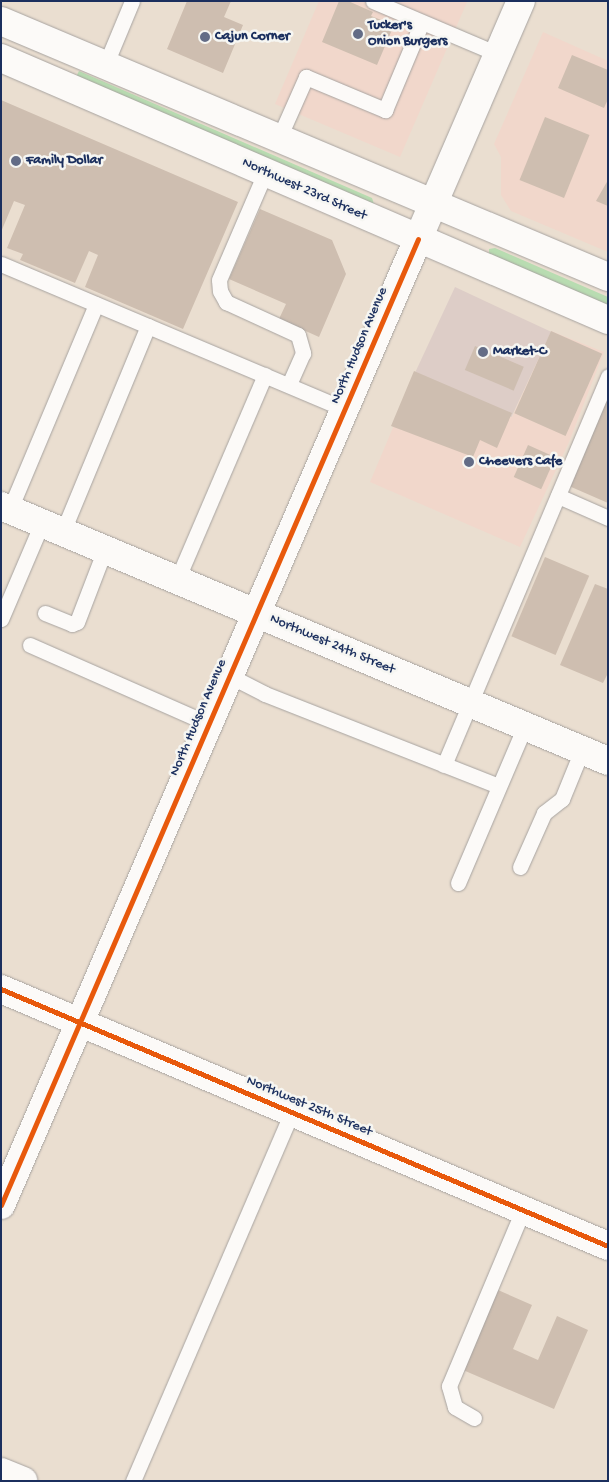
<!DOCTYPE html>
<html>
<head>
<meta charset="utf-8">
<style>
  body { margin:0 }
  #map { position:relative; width:609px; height:1482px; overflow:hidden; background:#eaded0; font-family:"Gochi Hand",sans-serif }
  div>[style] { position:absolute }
  .built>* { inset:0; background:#f1d7cb }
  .industrial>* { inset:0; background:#ddcdc7; transform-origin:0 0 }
  .green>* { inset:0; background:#b8dcb1 }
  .building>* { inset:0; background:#cebeb0; transform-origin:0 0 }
  .roads { filter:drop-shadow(0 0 1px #a7a3a0) drop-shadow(0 0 1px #a7a3a0) }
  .lane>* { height:15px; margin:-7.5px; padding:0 7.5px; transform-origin:7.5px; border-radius:7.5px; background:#fcfaf8 }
  .street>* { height:28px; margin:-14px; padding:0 14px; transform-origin:14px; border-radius:14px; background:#fcfaf8 }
  .secondary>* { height:28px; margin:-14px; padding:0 14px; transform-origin:14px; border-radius:14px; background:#fcfaf8 }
  .cycleway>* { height:5px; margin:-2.5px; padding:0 2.5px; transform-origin:2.5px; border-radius:2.5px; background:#e8590c }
  .dots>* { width:14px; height:14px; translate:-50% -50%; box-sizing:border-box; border:2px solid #f6f6f2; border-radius:50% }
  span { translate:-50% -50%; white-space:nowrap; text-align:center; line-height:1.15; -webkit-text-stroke:5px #f6f6f2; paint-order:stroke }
  .poi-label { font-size:14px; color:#1b2f5e; font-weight:700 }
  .left { translate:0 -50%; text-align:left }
  .street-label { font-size:14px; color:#1b2f5e }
  .frame { position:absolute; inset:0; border:2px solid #1b2f5e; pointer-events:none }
</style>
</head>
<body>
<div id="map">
  <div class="built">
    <i style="clip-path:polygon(319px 1px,467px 2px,400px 157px,275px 104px)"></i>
    <i style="clip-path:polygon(543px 32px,608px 61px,608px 252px,511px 211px,501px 195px,501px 157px,494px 144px)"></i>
    <i style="clip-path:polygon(551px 331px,604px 352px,569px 442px,520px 547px,370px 482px,416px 373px,512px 417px)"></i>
  </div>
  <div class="industrial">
    <i style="left:455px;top:287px;width:106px;height:94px;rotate:25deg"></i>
  </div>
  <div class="green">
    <i style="clip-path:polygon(79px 71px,372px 198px,374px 204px,75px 79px)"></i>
    <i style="clip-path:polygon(495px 248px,608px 297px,608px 306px,489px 255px,489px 249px)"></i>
  </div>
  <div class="building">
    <i style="clip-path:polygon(187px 1px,231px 1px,224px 17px,243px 25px,223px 73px,167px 49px)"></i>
    <i style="clip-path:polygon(339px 1px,348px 1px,373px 12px,371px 16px,394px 25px,377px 65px,322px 42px)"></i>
    <i style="clip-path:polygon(572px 55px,608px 70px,608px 99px,604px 108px,558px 88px)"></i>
    <i style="clip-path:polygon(1px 100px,238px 202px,183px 329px,85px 287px,98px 255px,89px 251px,75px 283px,20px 260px,23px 254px,7px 248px,25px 205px,14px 201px,1px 232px)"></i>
    <i style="left:545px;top:117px;width:48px;height:68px;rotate:22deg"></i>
    <i style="clip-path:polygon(608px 180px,608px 206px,596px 201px)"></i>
    <i style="clip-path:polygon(260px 209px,332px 240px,346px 274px,319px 337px,279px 319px,286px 304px,229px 279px)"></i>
    <i style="left:551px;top:331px;width:56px;height:90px;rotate:24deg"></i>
    <i style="left:475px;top:346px;width:53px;height:26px;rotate:23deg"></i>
    <i style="clip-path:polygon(414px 371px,512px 413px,497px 448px,480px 440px,473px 457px,391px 426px)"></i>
    <i style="clip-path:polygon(608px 398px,608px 503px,569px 486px)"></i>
    <i style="left:528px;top:445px;width:30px;height:35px;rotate:24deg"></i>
    <i style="left:545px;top:557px;width:48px;height:86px;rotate:23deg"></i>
    <i style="clip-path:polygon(595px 584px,608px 589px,608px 673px,603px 683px,560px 665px)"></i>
    <i style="clip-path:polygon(498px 1290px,532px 1305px,513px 1349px,538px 1360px,557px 1316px,588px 1330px,554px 1409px,463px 1370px)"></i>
  </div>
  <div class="roads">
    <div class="lane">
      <i style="left:373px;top:1px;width:136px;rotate:23deg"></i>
      <i style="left:105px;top:66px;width:70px;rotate:-67.4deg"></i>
      <i style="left:279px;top:138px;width:67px;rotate:-66.1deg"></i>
      <i style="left:306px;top:77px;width:86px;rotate:22.7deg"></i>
      <i style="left:385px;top:110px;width:95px;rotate:-67.2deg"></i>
      <i style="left:265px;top:173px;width:116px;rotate:113.3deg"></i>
      <i style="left:219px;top:280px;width:11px;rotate:85deg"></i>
      <i style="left:220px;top:291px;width:13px;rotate:61deg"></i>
      <i style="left:226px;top:302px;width:79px;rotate:24.6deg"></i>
      <i style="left:298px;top:335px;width:19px;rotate:74deg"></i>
      <i style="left:303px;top:353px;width:35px;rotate:114deg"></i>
      <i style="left:1px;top:264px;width:373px;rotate:22.9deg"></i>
      <i style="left:558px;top:496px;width:55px;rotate:23.7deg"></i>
      <i style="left:10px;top:509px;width:222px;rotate:-67.2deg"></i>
      <i style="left:63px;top:531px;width:222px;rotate:-67.5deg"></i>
      <i style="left:177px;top:580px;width:223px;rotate:-66.8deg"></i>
      <i style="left:45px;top:613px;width:29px;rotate:22deg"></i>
      <i style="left:72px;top:624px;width:5px;rotate:-22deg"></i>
      <i style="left:77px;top:622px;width:78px;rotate:-69deg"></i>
      <i style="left:1px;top:619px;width:104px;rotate:-66.9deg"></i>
      <i style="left:30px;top:645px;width:196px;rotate:23.8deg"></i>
      <i style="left:230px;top:676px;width:39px;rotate:27deg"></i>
      <i style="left:265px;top:694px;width:251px;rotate:21.5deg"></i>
      <i style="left:444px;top:765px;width:422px;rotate:-67.1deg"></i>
      <i style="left:520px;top:867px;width:59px;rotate:-66deg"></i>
      <i style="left:544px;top:813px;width:23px;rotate:-38deg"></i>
      <i style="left:562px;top:799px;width:53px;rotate:-67.8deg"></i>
      <i style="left:458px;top:883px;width:171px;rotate:-66.9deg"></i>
      <i style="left:474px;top:1418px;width:22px;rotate:-150deg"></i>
      <i style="left:455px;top:1407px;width:22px;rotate:-106deg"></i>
      <i style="left:449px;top:1386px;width:191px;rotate:-67.2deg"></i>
      <i style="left:133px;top:1481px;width:402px;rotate:-66.7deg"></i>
    </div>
    <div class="street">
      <i style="left:1px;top:506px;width:658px;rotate:22.79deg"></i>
      <i style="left:1px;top:989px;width:659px;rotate:22.95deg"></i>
      <i style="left:1px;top:1205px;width:1052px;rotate:-66.65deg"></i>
      <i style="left:1px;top:1472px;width:24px;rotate:22deg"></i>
    </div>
    <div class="secondary">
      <i style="left:1px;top:21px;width:659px;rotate:22.87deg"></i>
      <i style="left:1px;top:58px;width:661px;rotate:23.35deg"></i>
      <i style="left:418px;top:239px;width:259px;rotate:-66.6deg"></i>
    </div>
  </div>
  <div class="cycleway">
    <i style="left:1px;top:989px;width:659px;rotate:22.95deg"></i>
    <i style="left:1px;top:1205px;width:1052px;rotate:-66.65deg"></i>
  </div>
  <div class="dots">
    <i style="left:358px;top:34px;background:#636c86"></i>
    <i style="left:205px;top:37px;background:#636c86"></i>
    <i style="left:16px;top:161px;background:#636c86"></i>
    <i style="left:483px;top:352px;background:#636c86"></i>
    <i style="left:469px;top:462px;background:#636c86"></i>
  </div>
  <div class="poi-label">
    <span class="left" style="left:368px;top:34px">Tucker's<br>Onion Burgers</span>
    <span class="left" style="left:215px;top:37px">Cajun Corner</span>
    <span class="left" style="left:26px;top:161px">Family Dollar</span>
    <span class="left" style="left:493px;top:352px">Market-C</span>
    <span class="left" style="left:479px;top:462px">Cheevers Cafe</span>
  </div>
  <div class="street-label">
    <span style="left:304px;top:190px;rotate:24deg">Northwest 23rd Street</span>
    <span style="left:360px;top:346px;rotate:-67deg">North Hudson Avenue</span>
    <span style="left:332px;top:645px;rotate:23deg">Northwest 24th Street</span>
    <span style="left:199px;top:718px;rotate:-67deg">North Hudson Avenue</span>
    <span style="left:309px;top:1107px;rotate:23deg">Northwest 25th Street</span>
  </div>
  <div class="frame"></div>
</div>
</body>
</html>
